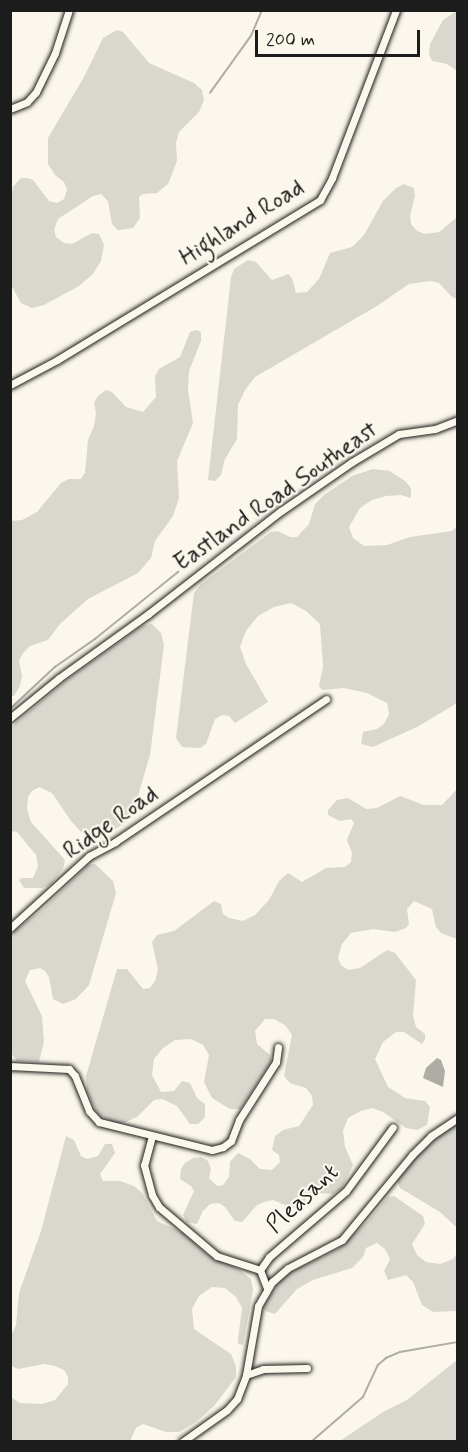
<!DOCTYPE html>
<html>
<head>
<meta charset="utf-8">
<style>
  body { margin:0 }
  #map { position:relative; width:468px; height:1452px; overflow:hidden; background:#fbf7ec; font-family:Mynerve,sans-serif }
  div>[style] { position:absolute }
  .green>* { inset:0; background:#dad7ce }
  .water>* { inset:0; background:#afaca5 }
  .stream>* { height:1.5px; margin:-0.75px; padding:0 0.75px; transform-origin:0.75px; border-radius:0.75px; background:#afaca5 }
  .roads { filter:drop-shadow(0 0 2px #1c1c1c) drop-shadow(0 0 2px #1c1c1c) }
  .minor>* { height:7px; margin:-3.5px; padding:0 3.5px; transform-origin:3.5px; border-radius:3.5px; background:#fbf7ec }
  span { translate:-50% -50%; white-space:nowrap; text-align:center; line-height:1.15; -webkit-text-stroke:4.5px #fbf7ec; paint-order:stroke }
  .street-label { font-size:24px; color:#1c1c1c }
  .frame { position:absolute; inset:0; border:12px solid #1c1c1c; pointer-events:none }
  .scale { position:absolute; left:255px; top:30px; width:165px; height:27px; box-sizing:border-box; border:3px solid #1c1c1c; border-top:0; padding-left:8px; font-size:18px; line-height:21px; white-space:nowrap; color:#1c1c1c; -webkit-text-stroke:4px #fbf7ec; paint-order:stroke }
</style>
</head>
<body>
<div id="map">
  <div class="green">
    <i style="clip-path:polygon(457px 11px,458px 11px,457px 71px,447px 64px,432px 61px,429px 54px,430px 44px,443px 20px)"></i>
    <i style="clip-path:polygon(117px 30px,123px 32px,149px 63px,194px 83px,202px 90px,204px 100px,199px 112px,179px 132px,176px 143px,177px 161px,168px 184px,157px 193px,143px 194px,139px 197px,140px 218px,133px 228px,118px 230px,112px 224px,108px 201px,101px 194px,93px 196px,58px 219px,54px 230px,56px 237px,64px 243px,72px 244px,92px 233px,99px 234px,104px 245px,101px 261px,93px 274px,79px 286px,44px 305px,32px 308px,21px 303px,11px 285px,10px 204px,13px 187px,21px 178px,27px 178px,33px 180px,49px 201px,57px 203px,64px 199px,67px 190px,64px 182px,55px 175px,48px 164px,48px 138px,84px 77px,103px 38px)"></i>
    <i style="clip-path:polygon(404px 184px,414px 188px,415px 196px,410px 216px,411px 224px,417px 231px,425px 234px,439px 232px,457px 217px,457px 299px,452px 297px,439px 283px,431px 281px,409px 284px,377px 306px,255px 377px,245px 390px,238px 405px,237px 439px,225px 459px,221px 475px,215px 481px,208px 480px,231px 277px,234px 269px,248px 260px,256px 262px,272px 280px,288px 274px,292px 278px,296px 293px,307px 292px,319px 279px,330px 253px,352px 247px,364px 235px,383px 201px,396px 188px)"></i>
    <i style="clip-path:polygon(196px 330px,201px 332px,201px 341px,189px 371px,188px 390px,193px 423px,177px 461px,179px 498px,173px 516px,155px 541px,151px 558px,138px 573px,88px 599px,60px 624px,48px 640px,30px 646px,23px 653px,19px 661px,22px 676px,20px 686px,14px 696px,11px 696px,11px 521px,22px 520px,37px 512px,61px 483px,69px 479px,81px 479px,85px 473px,88px 440px,94px 426px,96px 413px,94px 403px,98px 396px,106px 390px,112px 392px,126px 407px,143px 412px,156px 397px,155px 376px,159px 369px,180px 357px,190px 332px)"></i>
    <i style="clip-path:polygon(373px 469px,390px 471px,405px 481px,411px 488px,411px 498px,401px 495px,386px 496px,372px 500px,360px 508px,349px 527px,353px 538px,364px 546px,387px 545px,410px 537px,452px 531px,457px 526px,457px 703px,419px 726px,373px 747px,361px 744px,363px 732px,377px 729px,384px 724px,389px 714px,387px 703px,367px 693px,344px 688px,322px 690px,319px 686px,323px 667px,320px 624px,306px 611px,291px 603px,274px 607px,258px 616px,246px 631px,240px 647px,246px 664px,268px 702px,235px 723px,229px 716px,222px 715px,215px 719px,206px 744px,200px 748px,182px 747px,176px 738px,194px 593px,200px 585px,271px 532px,278px 531px,290px 537px,297px 537px,309px 524px,315px 504px,324px 495px,352px 476px)"></i>
    <i style="clip-path:polygon(152px 624px,161px 633px,164px 645px,150px 755px,133px 813px,125px 823px,100px 838px,91px 838px,83px 834px,71px 821px,52px 793px,39px 787px,32px 791px,28px 797px,27px 809px,31px 822px,65px 860px,63px 869px,51px 884px,42px 888px,24px 888px,19px 880px,22px 878px,33px 878px,38px 866px,36px 855px,17px 832px,11px 831px,11px 727px,68px 679px,142px 626px)"></i>
    <i style="clip-path:polygon(457px 789px,457px 939px,441px 933px,436px 927px,432px 909px,414px 901px,407px 909px,409px 924px,406px 928px,395px 932px,373px 929px,351px 933px,342px 944px,338px 958px,341px 965px,348px 970px,360px 968px,387px 950px,395px 953px,416px 980px,413px 1016px,416px 1027px,425px 1034px,425px 1039px,422px 1044px,404px 1032px,396px 1032px,383px 1042px,375px 1059px,388px 1087px,405px 1098px,425px 1101px,430px 1107px,427px 1125px,417px 1130px,406px 1128px,383px 1112px,372px 1108px,361px 1111px,348px 1118px,343px 1131px,345px 1147px,353px 1165px,342px 1188px,333px 1194px,315px 1193px,309px 1195px,299px 1208px,292px 1208px,273px 1200px,264px 1202px,257px 1205px,242px 1222px,235px 1221px,225px 1207px,219px 1203px,210px 1204px,203px 1211px,197px 1224px,187px 1222px,183px 1215px,194px 1191px,191px 1186px,180px 1179px,181px 1169px,185px 1163px,193px 1158px,201px 1157px,208px 1161px,211px 1169px,209px 1178px,217px 1186px,223px 1185px,229px 1177px,230px 1162px,238px 1153px,250px 1159px,260px 1169px,272px 1170px,280px 1162px,279px 1155px,272px 1150px,275px 1136px,283px 1130px,299px 1126px,313px 1105px,312px 1096px,306px 1088px,290px 1083px,284px 1076px,292px 1035px,285px 1025px,274px 1019px,265px 1019px,255px 1031px,257px 1044px,270px 1055px,271px 1062px,240px 1109px,230px 1109px,212px 1098px,204px 1082px,209px 1055px,203px 1045px,191px 1039px,175px 1040px,162px 1049px,154px 1059px,152px 1075px,161px 1092px,174px 1091px,182px 1081px,190px 1083px,197px 1098px,205px 1104px,205px 1117px,198px 1124px,190px 1124px,177px 1106px,162px 1099px,154px 1100px,137px 1117px,123px 1123px,114px 1123px,98px 1114px,87px 1092px,86px 1076px,117px 969px,127px 969px,143px 989px,150px 988px,155px 981px,158px 970px,152px 942px,157px 935px,174px 931px,214px 901px,221px 904px,223px 914px,229px 918px,243px 921px,255px 915px,269px 900px,279px 881px,288px 873px,302px 882px,326px 868px,345px 867px,351px 862px,352px 853px,347px 840px,354px 823px,351px 819px,340px 821px,328px 815px,328px 810px,337px 800px,348px 798px,366px 809px,377px 808px,400px 796px,424px 805px,442px 805px)"></i>
    <i style="clip-path:polygon(95px 864px,113px 881px,116px 893px,89px 985px,76px 999px,63px 1004px,53px 999px,49px 977px,45px 971px,40px 968px,30px 970px,25px 981px,42px 1016px,44px 1042px,39px 1062px,17px 1061px,11px 1053px,11px 934px,42px 910px,88px 865px)"></i>
    <i style="clip-path:polygon(457px 1122px,457px 1228px,440px 1212px,400px 1188px,397px 1181px,417px 1155px)"></i>
    <i style="clip-path:polygon(66px 1136px,74px 1140px,81px 1156px,87px 1159px,98px 1156px,105px 1144px,112px 1144px,115px 1153px,100px 1174px,103px 1181px,120px 1181px,134px 1186px,142px 1193px,157px 1221px,183px 1233px,210px 1257px,237px 1268px,251px 1279px,253px 1290px,243px 1345px,238px 1344px,238px 1339px,242px 1308px,236px 1297px,225px 1288px,212px 1287px,199px 1296px,192px 1309px,194px 1329px,231px 1354px,236px 1366px,236px 1377px,214px 1406px,196px 1422px,179px 1432px,166px 1432px,143px 1424px,136px 1428px,130px 1441px,11px 1441px,11px 1397px,20px 1403px,42px 1404px,55px 1400px,68px 1384px,68px 1377px,64px 1370px,55px 1366px,44px 1364px,18px 1369px,10px 1365px,11px 1336px,16px 1325px,19px 1293px,41px 1231px)"></i>
    <i style="clip-path:polygon(394px 1196px,423px 1216px,425px 1224px,412px 1244px,417px 1255px,426px 1262px,440px 1264px,453px 1259px,457px 1253px,457px 1311px,433px 1312px,422px 1305px,413px 1282px,406px 1275px,388px 1280px,384px 1271px,390px 1259px,385px 1249px,377px 1243px,366px 1248px,363px 1257px,352px 1268px,313px 1280px,297px 1289px,275px 1314px,265px 1311px,264px 1305px,280px 1281px,291px 1272px,337px 1250px,366px 1223px,388px 1197px)"></i>
    <i style="clip-path:polygon(457px 1360px,457px 1441px,340px 1441px,383px 1412px,407px 1400px)"></i>
  </div>
  <div class="water">
    <i style="clip-path:polygon(437px 1058px,441px 1060px,445px 1071px,443px 1087px,423px 1078px,426px 1068px)"></i>
  </div>
  <div class="stream">
    <i style="left:210px;top:93px;width:70px;rotate:-54.3deg"></i>
    <i style="left:251px;top:36px;width:28px;rotate:-67deg"></i>
    <i style="left:185px;top:567px;width:20px;rotate:-41deg"></i>
    <i style="left:10px;top:709px;width:62px;rotate:-43deg"></i>
    <i style="left:55px;top:667px;width:49px;rotate:-35deg"></i>
    <i style="left:95px;top:639px;width:107px;rotate:-38.9deg"></i>
    <i style="left:311px;top:1442px;width:69px;rotate:-40.9deg"></i>
    <i style="left:363px;top:1397px;width:35px;rotate:-65deg"></i>
    <i style="left:378px;top:1365px;width:11px;rotate:-41deg"></i>
    <i style="left:386px;top:1358px;width:15px;rotate:-23deg"></i>
    <i style="left:400px;top:1352px;width:59px;rotate:-9.8deg"></i>
  </div>
  <div class="roads">
    <div class="minor">
      <i style="left:10px;top:109px;width:18px;rotate:-22deg"></i>
      <i style="left:27px;top:102px;width:13px;rotate:-48deg"></i>
      <i style="left:36px;top:92px;width:43px;rotate:-64deg"></i>
      <i style="left:55px;top:53px;width:45px;rotate:-72deg"></i>
      <i style="left:10px;top:385px;width:53px;rotate:-28deg"></i>
      <i style="left:57px;top:360px;width:308px;rotate:-31.3deg"></i>
      <i style="left:320px;top:200px;width:25px;rotate:-61deg"></i>
      <i style="left:332px;top:178px;width:180px;rotate:-69.1deg"></i>
      <i style="left:10px;top:718px;width:63px;rotate:-39.2deg"></i>
      <i style="left:59px;top:678px;width:110px;rotate:-35.7deg"></i>
      <i style="left:148px;top:614px;width:168px;rotate:-37.8deg"></i>
      <i style="left:281px;top:511px;width:86px;rotate:-34.6deg"></i>
      <i style="left:352px;top:462px;width:55px;rotate:-30.8deg"></i>
      <i style="left:399px;top:434px;width:36px;rotate:-8deg"></i>
      <i style="left:435px;top:429px;width:25px;rotate:-21deg"></i>
      <i style="left:10px;top:928px;width:107px;rotate:-42.3deg"></i>
      <i style="left:89px;top:856px;width:30px;rotate:-28deg"></i>
      <i style="left:115px;top:842px;width:255px;rotate:-34.1deg"></i>
      <i style="left:10px;top:1066px;width:59px;rotate:2.9deg"></i>
      <i style="left:69px;top:1069px;width:9px;rotate:49deg"></i>
      <i style="left:75px;top:1076px;width:38px;rotate:68deg"></i>
      <i style="left:89px;top:1111px;width:15px;rotate:48deg"></i>
      <i style="left:99px;top:1122px;width:116px;rotate:13.9deg"></i>
      <i style="left:212px;top:1150px;width:11px;rotate:-15deg"></i>
      <i style="left:223px;top:1147px;width:10px;rotate:-37deg"></i>
      <i style="left:231px;top:1141px;width:22px;rotate:-69deg"></i>
      <i style="left:239px;top:1120px;width:69px;rotate:-57.5deg"></i>
      <i style="left:276px;top:1062px;width:15px;rotate:-82deg"></i>
      <i style="left:152px;top:1136px;width:30px;rotate:105deg"></i>
      <i style="left:144px;top:1165px;width:31px;rotate:75deg"></i>
      <i style="left:152px;top:1195px;width:14px;rotate:60deg"></i>
      <i style="left:159px;top:1207px;width:76px;rotate:40.2deg"></i>
      <i style="left:217px;top:1256px;width:45px;rotate:18deg"></i>
      <i style="left:260px;top:1270px;width:19px;rotate:69deg"></i>
      <i style="left:260px;top:1270px;width:16px;rotate:-55deg"></i>
      <i style="left:269px;top:1257px;width:101px;rotate:-40.6deg"></i>
      <i style="left:346px;top:1191px;width:79px;rotate:-53.7deg"></i>
      <i style="left:246px;top:1375px;width:18px;rotate:-19deg"></i>
      <i style="left:263px;top:1369px;width:44px;rotate:-1.3deg"></i>
      <i style="left:182px;top:1442px;width:55px;rotate:-35.4deg"></i>
      <i style="left:227px;top:1410px;width:15px;rotate:-48deg"></i>
      <i style="left:237px;top:1399px;width:26px;rotate:-69deg"></i>
      <i style="left:246px;top:1375px;width:70px;rotate:-80.1deg"></i>
      <i style="left:258px;top:1306px;width:28px;rotate:-60deg"></i>
      <i style="left:272px;top:1282px;width:21px;rotate:-41deg"></i>
      <i style="left:288px;top:1268px;width:61px;rotate:-27.4deg"></i>
      <i style="left:342px;top:1240px;width:110px;rotate:-50.5deg"></i>
      <i style="left:412px;top:1155px;width:27px;rotate:-45deg"></i>
      <i style="left:431px;top:1136px;width:32px;rotate:-34deg"></i>
    </div>
  </div>
  <div class="street-label">
    <span style="left:242px;top:223px;rotate:-32deg">Highland Road</span>
    <span style="left:276px;top:497px;rotate:-35deg">Eastland Road Southeast</span>
    <span style="left:111px;top:823px;rotate:-35deg">Ridge Road</span>
    <span style="left:303px;top:1199px;rotate:-43deg">Pleasant</span>
  </div>
  <div class="frame"></div>
  <div class="scale">200 m</div>
</div>
</body>
</html>
